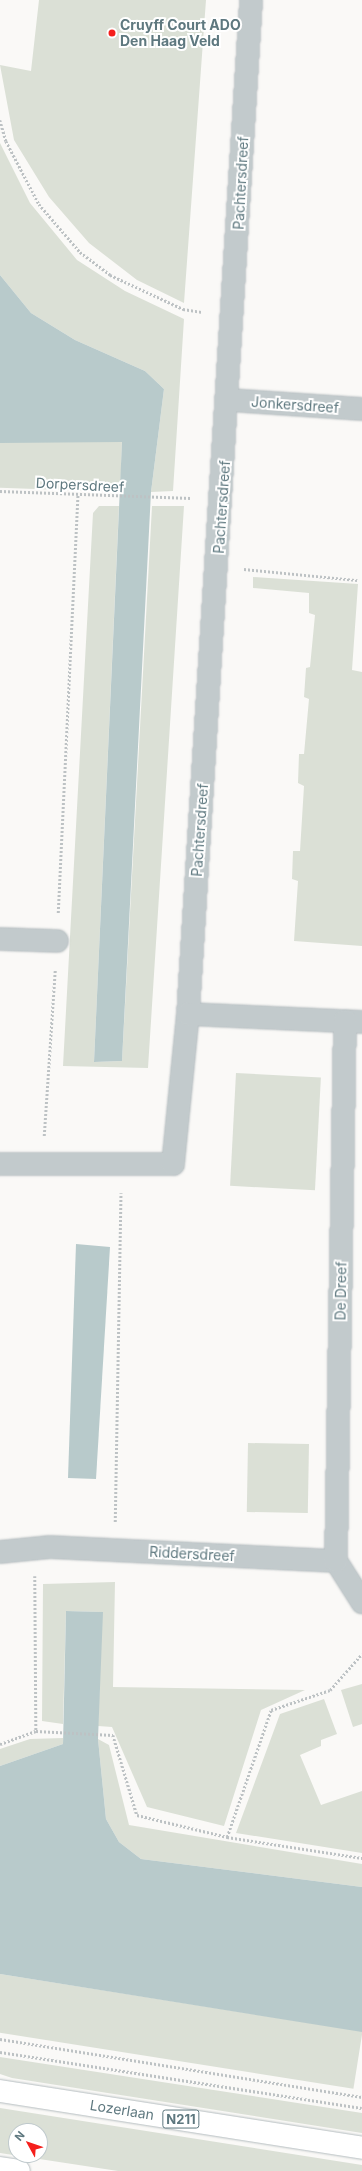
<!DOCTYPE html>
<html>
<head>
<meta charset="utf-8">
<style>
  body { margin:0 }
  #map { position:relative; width:362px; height:2171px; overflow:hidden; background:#faf9f7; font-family:Inter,sans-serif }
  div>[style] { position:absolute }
  .green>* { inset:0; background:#dbe0d6; transform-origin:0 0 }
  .water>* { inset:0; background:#b8cacb }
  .path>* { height:2.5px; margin-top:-1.25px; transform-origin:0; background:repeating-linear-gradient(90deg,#bdc2c4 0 2px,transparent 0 4px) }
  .roads { filter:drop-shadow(0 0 1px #b4bcbf) drop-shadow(0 0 1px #b4bcbf) }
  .minor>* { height:22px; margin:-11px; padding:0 11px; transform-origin:11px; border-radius:11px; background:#c2cacc }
  .primary>* { height:22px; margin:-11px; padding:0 11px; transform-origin:11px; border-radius:11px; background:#fff }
  .dots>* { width:11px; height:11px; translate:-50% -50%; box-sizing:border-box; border:2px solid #fff; border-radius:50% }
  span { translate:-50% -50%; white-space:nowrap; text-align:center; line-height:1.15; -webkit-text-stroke:4px #fff; paint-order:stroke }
  .shield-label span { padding:1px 3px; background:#fff; border:1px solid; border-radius:3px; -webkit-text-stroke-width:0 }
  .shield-label { font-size:13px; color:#5e787f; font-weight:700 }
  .poi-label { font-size:14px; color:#5e787f; font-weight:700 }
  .left { translate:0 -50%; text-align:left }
  .street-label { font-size:14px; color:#5e787f }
  .north { position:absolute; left:8px; top:2123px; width:40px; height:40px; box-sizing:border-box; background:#fff; border:1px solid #bfc9cc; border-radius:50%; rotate:310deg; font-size:11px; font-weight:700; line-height:16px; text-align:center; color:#5e787f }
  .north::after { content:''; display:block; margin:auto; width:14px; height:18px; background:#f51f1c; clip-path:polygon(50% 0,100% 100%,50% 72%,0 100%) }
</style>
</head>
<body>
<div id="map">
  <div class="green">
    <i style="clip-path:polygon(39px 0,206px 0,184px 303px,137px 280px,89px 243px,49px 197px,14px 140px,0 65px,31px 71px)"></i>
    <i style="clip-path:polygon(0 143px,30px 203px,77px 260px,125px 291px,184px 319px,173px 491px,151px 492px,164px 389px,145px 371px,75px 340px,31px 313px,0 275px)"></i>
    <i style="left:122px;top:441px;width:51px;height:122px;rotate:92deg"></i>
    <i style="clip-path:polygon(99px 506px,119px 506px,94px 1062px,122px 1061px,152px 506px,184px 506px,148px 1068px,63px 1066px,93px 513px)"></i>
    <i style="clip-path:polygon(253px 577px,358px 584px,352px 670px,362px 672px,362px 946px,294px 941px,298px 881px,292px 879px,293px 851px,300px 851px,304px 786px,298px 783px,299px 754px,304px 754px,309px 699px,304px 697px,306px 668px,310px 667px,315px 615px,309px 613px,309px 593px,253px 588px)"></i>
    <i style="left:236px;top:1073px;width:85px;height:113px;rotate:3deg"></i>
    <i style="left:248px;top:1443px;width:61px;height:69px;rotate:1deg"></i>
    <i style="clip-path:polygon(115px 1582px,113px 1687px,305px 1690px,261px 1710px,224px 1826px,147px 1807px,112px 1727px,98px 1726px,102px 1612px,66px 1611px,63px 1724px,42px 1721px,43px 1584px)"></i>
    <i style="clip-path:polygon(362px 1684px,362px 1724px,353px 1727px,341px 1690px)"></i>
    <i style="clip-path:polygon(324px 1699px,337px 1734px,321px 1740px,321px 1746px,300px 1755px,321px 1805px,362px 1791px,362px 1853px,236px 1833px,280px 1714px)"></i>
    <i style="clip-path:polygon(63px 1738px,63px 1744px,0 1766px,0 1749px,30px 1739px)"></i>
    <i style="clip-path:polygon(98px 1739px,109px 1745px,129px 1825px,362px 1864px,362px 1887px,141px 1859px,119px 1842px,106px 1819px)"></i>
    <i style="left:0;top:1974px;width:367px;height:58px;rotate:9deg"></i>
    <i style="clip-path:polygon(0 2057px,362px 2113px,362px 2133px,12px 2078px,0 2074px)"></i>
    <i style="clip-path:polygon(evenodd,0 2108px,362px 2165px,362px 2171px,118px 2171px,0 2153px,0 2108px,16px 2131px,40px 2131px,40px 2155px,16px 2155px,16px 2131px)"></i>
  </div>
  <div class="water">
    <i style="clip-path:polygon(0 275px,31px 313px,75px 340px,145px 371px,164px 389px,151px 492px,122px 1061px,94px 1062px,122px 442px,0 443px)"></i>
    <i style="clip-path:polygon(76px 1244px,110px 1247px,96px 1479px,68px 1478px)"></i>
    <i style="clip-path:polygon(66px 1611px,103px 1612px,98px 1739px,106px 1819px,119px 1842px,141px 1859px,362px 1887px,362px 2032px,0 1974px,0 1766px,63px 1744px)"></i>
  </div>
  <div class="path">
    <i style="left:0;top:120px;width:22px;rotate:74deg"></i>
    <i style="left:6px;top:141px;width:71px;rotate:62.4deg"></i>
    <i style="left:39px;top:204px;width:63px;rotate:49.5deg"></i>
    <i style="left:80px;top:252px;width:38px;rotate:37deg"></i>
    <i style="left:110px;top:275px;width:81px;rotate:25deg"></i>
    <i style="left:183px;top:309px;width:20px;rotate:9deg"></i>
    <i style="left:0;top:491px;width:191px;rotate:2.1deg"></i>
    <i style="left:244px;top:569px;width:114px;rotate:5.6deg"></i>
    <i style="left:58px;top:913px;width:419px;rotate:-87.3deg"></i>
    <i style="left:44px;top:1136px;width:166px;rotate:-86.2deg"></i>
    <i style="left:115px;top:1522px;width:329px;rotate:-89deg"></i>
    <i style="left:35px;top:1576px;width:155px;rotate:89.6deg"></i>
    <i style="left:0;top:1744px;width:38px;rotate:-20deg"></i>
    <i style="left:36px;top:1731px;width:77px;rotate:3deg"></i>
    <i style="left:113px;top:1735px;width:84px;rotate:73.3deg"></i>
    <i style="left:137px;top:1815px;width:93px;rotate:13.7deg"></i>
    <i style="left:227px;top:1837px;width:137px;rotate:8.8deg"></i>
    <i style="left:227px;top:1837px;width:134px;rotate:-70.9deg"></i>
    <i style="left:271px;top:1710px;width:62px;rotate:-18.7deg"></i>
    <i style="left:330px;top:1690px;width:48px;rotate:-48.4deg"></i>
    <i style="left:0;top:2039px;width:367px;rotate:9.1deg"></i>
    <i style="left:0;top:2052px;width:366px;rotate:8.8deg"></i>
  </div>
  <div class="roads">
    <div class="minor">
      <i style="left:229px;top:400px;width:133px;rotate:3.9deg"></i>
      <i style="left:0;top:939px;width:57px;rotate:2deg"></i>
      <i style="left:188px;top:1014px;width:1016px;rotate:-86.44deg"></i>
      <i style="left:0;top:1164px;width:173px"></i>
      <i style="left:173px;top:1164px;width:151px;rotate:-84.3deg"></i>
      <i style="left:188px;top:1014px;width:174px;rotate:2.6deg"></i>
      <i style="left:0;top:1552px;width:50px;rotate:-5.7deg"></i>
      <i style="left:50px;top:1547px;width:286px;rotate:2.8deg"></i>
      <i style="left:336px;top:1561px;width:49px;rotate:57.6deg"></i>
      <i style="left:336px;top:1561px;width:540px;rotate:-89.05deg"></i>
    </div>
    <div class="primary">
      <i style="left:0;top:2091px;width:366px;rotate:8.9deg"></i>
      <i style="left:0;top:2168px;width:19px;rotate:9deg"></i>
    </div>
  </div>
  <div class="dots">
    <i style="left:112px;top:33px;background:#f51f1c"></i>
  </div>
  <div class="shield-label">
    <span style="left:181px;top:2119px">N211</span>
  </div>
  <div class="poi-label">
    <span class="left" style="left:120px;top:33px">Cruyff Court ADO<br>Den Haag Veld</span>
  </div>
  <div class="street-label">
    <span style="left:241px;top:183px;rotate:-87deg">Pachtersdreef</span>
    <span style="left:295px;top:405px;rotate:4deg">Jonkersdreef</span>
    <span style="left:80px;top:485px;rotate:3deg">Dorpersdreef</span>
    <span style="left:222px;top:507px;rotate:-86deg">Pachtersdreef</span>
    <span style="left:200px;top:830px;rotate:-86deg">Pachtersdreef</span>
    <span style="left:341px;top:1291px;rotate:-89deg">De Dreef</span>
    <span style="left:192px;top:1554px;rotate:3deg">Riddersdreef</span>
    <span style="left:122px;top:2110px;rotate:9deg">Lozerlaan</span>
  </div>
  <div class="north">N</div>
</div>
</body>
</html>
